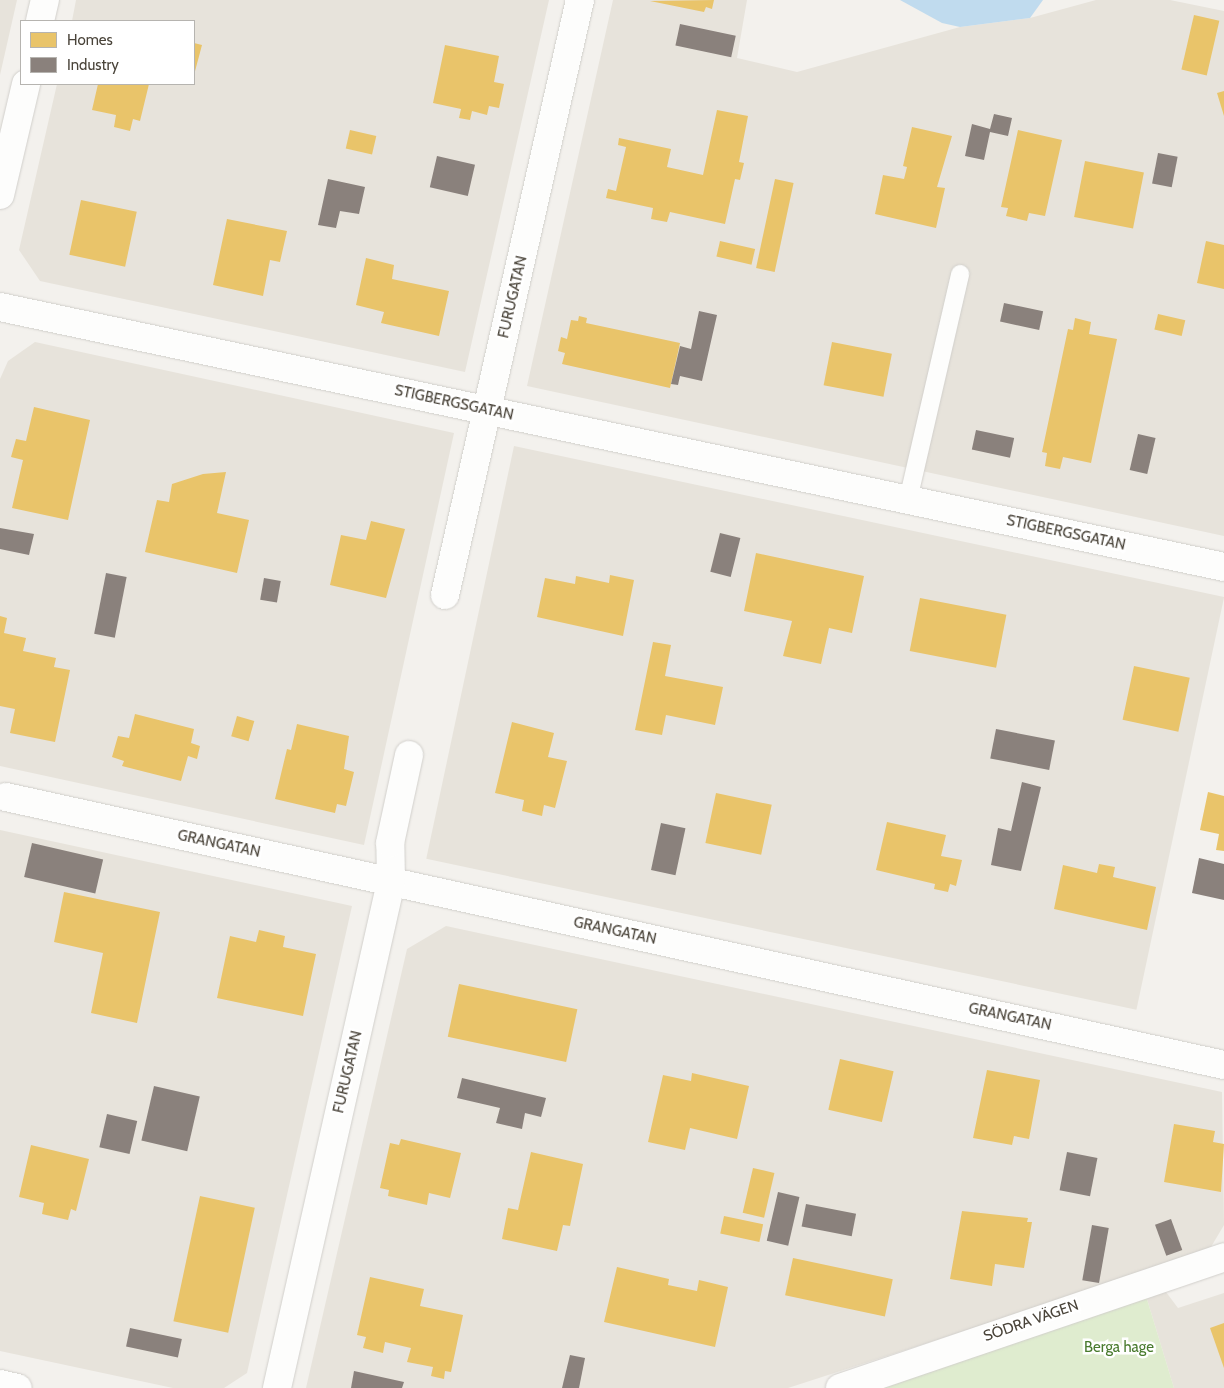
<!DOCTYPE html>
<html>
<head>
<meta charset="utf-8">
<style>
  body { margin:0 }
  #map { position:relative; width:1224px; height:1388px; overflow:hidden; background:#f3f1ed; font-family:Cabin,sans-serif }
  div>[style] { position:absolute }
  .residential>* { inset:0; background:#e7e3db; transform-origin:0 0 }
  .green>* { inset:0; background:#dfeccf }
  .water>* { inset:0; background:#c0dbee }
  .homes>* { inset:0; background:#e9c46a; transform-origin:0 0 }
  .industry>* { inset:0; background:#8a817c; transform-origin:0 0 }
  .roads { filter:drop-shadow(0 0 1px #d1cfcb) drop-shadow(0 0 1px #d1cfcb) }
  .service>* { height:18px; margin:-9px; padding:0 9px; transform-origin:9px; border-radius:9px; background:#fdfdfc }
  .minor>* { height:28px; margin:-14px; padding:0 14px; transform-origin:14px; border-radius:14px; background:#fdfdfc }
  span { translate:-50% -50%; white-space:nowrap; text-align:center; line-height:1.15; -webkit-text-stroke:5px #fff; paint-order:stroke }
  .street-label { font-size:15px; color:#494339 }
  .park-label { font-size:15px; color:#487a2d }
  .legend { position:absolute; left:20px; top:20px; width:175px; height:65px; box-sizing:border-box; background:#fff; border:1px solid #b6b4b0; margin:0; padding:6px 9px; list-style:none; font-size:15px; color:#494339 }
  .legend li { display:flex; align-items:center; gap:10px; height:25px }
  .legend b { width:25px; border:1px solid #b6b4b0 }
</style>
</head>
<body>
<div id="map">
  <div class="residential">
    <i style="clip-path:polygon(0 0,17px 0,0 75px)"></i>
    <i style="clip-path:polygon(76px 0,549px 0,465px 372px,40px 281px,19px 250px,57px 84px,194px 84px,194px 21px,72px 21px)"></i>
    <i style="clip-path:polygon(613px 0,747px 0,737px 58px,797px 72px,960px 27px,1030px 18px,1096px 0,1170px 0,1224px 11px,1224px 536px,527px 386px)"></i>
    <i style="clip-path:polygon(35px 342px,454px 433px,364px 845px,0 766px,0 379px,8px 361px)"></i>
    <i style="left:514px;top:446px;width:726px;height:422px;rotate:12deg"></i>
    <i style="clip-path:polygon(0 830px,352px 906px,247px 1373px,224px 1388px,173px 1388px,0 1351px)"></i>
    <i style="clip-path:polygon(446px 926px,1222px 1092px,1224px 1225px,1208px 1252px,788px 1388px,306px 1388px,407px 949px)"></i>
    <i style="clip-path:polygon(1163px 1288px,1178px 1308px,1224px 1293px,1224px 1388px,1174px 1388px,1146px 1296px)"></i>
  </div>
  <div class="green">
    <i style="clip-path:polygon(1146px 1296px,1174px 1388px,875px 1388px)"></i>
  </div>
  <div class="water">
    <i style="clip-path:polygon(900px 0,1043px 0,1030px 18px,960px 27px,942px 23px)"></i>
  </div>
  <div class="homes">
    <i style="clip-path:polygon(714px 0,712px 9px,706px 7px,704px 12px,650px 1px)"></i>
    <i style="left:1194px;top:15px;width:26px;height:56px;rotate:13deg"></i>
    <i style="clip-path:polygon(194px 43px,202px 45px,194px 75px)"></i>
    <i style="clip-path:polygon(445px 45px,499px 56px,494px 82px,504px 84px,499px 108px,489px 106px,487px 115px,472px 111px,470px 120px,459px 118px,461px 109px,433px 103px)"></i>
    <i style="clip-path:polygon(98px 84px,149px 84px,140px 121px,133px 119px,130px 131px,114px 127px,116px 115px,92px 110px)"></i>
    <i style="clip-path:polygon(1224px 91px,1224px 116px,1217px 93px)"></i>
    <i style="clip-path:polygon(717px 110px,748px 116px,739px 162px,744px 163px,740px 180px,735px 179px,725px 224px,670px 212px,667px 222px,651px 219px,653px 208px,606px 198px,608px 189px,616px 191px,626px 147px,618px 145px,619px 138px,671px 149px,667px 167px,703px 175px)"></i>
    <i style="clip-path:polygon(912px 127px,952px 136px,937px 187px,945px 188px,936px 228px,875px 214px,883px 175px,904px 179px,907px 167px,903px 166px)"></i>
    <i style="left:350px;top:130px;width:27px;height:19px;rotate:13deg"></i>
    <i style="clip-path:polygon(1018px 130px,1062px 140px,1045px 216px,1029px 213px,1027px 221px,1006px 216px,1008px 208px,1001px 207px)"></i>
    <i style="left:1085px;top:161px;width:60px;height:57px;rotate:11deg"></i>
    <i style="left:775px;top:179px;width:19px;height:91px;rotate:12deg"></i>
    <i style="left:81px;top:200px;width:57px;height:56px;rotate:12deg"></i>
    <i style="clip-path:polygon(227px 219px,287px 231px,280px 262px,270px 260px,263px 296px,213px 285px)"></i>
    <i style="left:720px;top:241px;width:36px;height:16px;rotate:13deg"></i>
    <i style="clip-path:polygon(1206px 241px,1224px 245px,1224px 289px,1197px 283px)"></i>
    <i style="clip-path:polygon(366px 258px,394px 265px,392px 279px,449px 291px,439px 336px,381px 323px,384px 312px,356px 305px)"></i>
    <i style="left:1158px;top:314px;width:28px;height:16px;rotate:13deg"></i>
    <i style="clip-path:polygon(579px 316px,587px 318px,586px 323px,680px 343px,670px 388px,562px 364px,565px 353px,558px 351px,561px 337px,567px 339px,571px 320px,578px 321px)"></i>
    <i style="clip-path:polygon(1075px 318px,1091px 322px,1089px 334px,1117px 339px,1091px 463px,1063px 457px,1060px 469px,1045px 466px,1047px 453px,1042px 452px,1068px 329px,1073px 330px)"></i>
    <i style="left:832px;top:342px;width:61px;height:44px;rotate:11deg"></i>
    <i style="clip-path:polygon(34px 407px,90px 420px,68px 520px,12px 508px,23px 460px,11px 457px,16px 439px,26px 441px)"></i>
    <i style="clip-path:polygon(226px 472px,217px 513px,249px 520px,237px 573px,145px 552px,157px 500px,169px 502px,172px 484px,203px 474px)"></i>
    <i style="clip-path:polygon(371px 521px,405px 529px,386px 598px,330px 585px,341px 535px,366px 540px)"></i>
    <i style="clip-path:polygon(756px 553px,864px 576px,852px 633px,829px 628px,821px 664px,783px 656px,792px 621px,744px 611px)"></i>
    <i style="clip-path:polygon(610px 575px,634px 580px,623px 636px,537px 617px,545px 578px,575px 584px,576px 576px,609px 583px)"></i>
    <i style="left:920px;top:598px;width:88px;height:54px;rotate:11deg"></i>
    <i style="clip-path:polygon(0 616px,7px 618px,4px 633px,26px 638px,23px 651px,56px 658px,54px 667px,70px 670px,55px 742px,10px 733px,15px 709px,0 706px)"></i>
    <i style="clip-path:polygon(653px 642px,671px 645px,665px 676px,723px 687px,715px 725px,666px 715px,662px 735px,635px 730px)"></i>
    <i style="left:1134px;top:666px;width:57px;height:55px;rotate:12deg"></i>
    <i style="clip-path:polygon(135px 714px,194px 729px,191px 743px,200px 746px,197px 759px,188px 756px,181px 781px,122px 766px,124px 761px,112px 757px,118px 736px,129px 738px)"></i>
    <i style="left:237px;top:716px;width:18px;height:21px;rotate:16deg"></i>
    <i style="clip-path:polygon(512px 722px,554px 733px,548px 757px,567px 761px,555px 808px,544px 805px,542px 816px,522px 811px,524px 800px,495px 793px)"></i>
    <i style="clip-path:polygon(297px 724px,349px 736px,344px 769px,354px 772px,346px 806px,337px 804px,335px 813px,275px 799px,287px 749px,291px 750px)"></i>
    <i style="clip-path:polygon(1208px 792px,1224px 796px,1224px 851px,1216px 850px,1219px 834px,1200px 830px)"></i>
    <i style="left:716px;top:793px;width:57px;height:51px;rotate:12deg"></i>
    <i style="clip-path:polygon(887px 822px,946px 835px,941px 856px,962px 860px,956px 886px,950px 884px,948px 892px,934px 889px,935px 884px,876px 870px)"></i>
    <i style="clip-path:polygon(1099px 864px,1115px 867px,1113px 877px,1156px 887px,1147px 930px,1054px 909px,1063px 865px,1097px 873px)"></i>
    <i style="clip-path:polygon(64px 892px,160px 912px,137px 1023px,91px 1013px,103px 953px,54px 942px)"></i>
    <i style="clip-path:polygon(259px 930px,285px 936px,283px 947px,316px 954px,303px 1016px,217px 998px,230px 936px,256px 942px)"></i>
    <i style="left:459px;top:984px;width:121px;height:54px;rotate:12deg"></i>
    <i style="left:840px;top:1059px;width:55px;height:52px;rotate:13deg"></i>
    <i style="clip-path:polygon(987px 1070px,1040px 1080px,1029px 1139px,1014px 1136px,1012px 1145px,973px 1138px)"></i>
    <i style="clip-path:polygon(692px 1073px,749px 1086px,737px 1139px,690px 1128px,685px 1150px,648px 1142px,663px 1075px,691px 1081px)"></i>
    <i style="clip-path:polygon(1174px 1124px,1215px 1131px,1213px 1142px,1224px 1144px,1221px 1192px,1164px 1182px)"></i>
    <i style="clip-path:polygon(401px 1139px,461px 1153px,450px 1198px,429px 1193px,427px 1205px,388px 1196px,389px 1190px,380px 1188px,390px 1143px,399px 1145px)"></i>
    <i style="clip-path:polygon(31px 1145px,89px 1159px,76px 1211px,71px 1209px,68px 1220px,42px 1214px,44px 1203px,19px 1197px)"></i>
    <i style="clip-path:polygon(531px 1152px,583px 1164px,570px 1226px,563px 1225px,557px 1251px,502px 1239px,508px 1208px,518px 1210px)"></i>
    <i style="left:753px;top:1168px;width:22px;height:46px;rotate:13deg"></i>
    <i style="left:200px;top:1196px;width:56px;height:128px;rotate:12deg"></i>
    <i style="clip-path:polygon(962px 1211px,1028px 1218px,1027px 1222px,1032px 1222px,1024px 1268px,995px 1264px,992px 1286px,950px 1279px)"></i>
    <i style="left:724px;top:1216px;width:40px;height:18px;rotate:12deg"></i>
    <i style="left:793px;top:1258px;width:102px;height:38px;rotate:12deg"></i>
    <i style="clip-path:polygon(617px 1267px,669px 1279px,668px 1285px,697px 1291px,699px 1280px,728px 1287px,715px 1347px,604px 1322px)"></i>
    <i style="clip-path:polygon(370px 1277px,424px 1289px,420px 1306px,463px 1315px,451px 1372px,445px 1371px,444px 1379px,431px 1376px,433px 1367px,407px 1362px,411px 1348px,385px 1342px,383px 1353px,363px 1348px,366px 1337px,357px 1335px)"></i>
    <i style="clip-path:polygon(1224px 1323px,1224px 1368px,1210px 1328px)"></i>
  </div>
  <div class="industry">
    <i style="left:680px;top:24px;width:57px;height:22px;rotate:12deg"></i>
    <i style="clip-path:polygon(994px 114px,1012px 118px,1008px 136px,990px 132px,984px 160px,965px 156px,972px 124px,990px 129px)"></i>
    <i style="left:1158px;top:153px;width:20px;height:31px;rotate:11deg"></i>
    <i style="left:437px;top:156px;width:39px;height:32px;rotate:13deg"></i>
    <i style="clip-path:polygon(328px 179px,365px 187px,359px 214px,340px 211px,336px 228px,318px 225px)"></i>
    <i style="left:1004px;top:303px;width:40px;height:19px;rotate:12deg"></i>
    <i style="clip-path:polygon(699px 311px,717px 315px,702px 381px,680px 376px,678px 385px,671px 384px,680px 346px,691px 349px)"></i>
    <i style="left:976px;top:430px;width:39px;height:20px;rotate:12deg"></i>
    <i style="left:1138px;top:434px;width:18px;height:37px;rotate:13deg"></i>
    <i style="clip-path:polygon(0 528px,34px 534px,29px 555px,0 549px)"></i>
    <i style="left:720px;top:533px;width:21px;height:40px;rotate:14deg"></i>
    <i style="left:106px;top:573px;width:21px;height:62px;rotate:11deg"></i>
    <i style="left:264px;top:578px;width:17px;height:22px;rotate:10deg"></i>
    <i style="left:996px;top:729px;width:60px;height:30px;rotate:11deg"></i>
    <i style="clip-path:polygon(1022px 782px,1041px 787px,1021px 871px,991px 865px,998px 828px,1011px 831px)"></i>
    <i style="left:661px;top:823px;width:25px;height:48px;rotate:12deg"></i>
    <i style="left:32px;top:843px;width:73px;height:35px;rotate:13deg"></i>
    <i style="clip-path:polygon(1199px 858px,1224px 864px,1224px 900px,1192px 893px)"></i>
    <i style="clip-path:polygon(462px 1078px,546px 1098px,541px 1117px,525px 1113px,522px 1129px,496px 1123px,500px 1108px,457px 1098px)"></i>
    <i style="left:154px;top:1086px;width:47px;height:56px;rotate:13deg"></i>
    <i style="left:107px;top:1114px;width:31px;height:34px;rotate:13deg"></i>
    <i style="left:1067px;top:1152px;width:31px;height:39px;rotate:11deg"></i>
    <i style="left:778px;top:1192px;width:22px;height:50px;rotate:13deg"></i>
    <i style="left:806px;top:1204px;width:51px;height:23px;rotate:11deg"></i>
    <i style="left:1171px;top:1219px;width:33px;height:17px;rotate:70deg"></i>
    <i style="left:1092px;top:1225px;width:17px;height:56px;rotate:10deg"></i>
    <i style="left:130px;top:1328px;width:53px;height:19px;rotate:12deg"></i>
    <i style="clip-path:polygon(570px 1355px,585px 1358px,579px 1388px,562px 1388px)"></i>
    <i style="clip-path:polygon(354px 1371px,404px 1382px,402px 1388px,351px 1388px)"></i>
  </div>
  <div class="roads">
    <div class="service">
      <i style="left:908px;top:500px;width:232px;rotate:-77deg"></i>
    </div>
    <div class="minor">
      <i style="left:40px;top:21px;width:22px;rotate:-77deg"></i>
      <i style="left:0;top:195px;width:114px;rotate:-76.8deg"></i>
      <i style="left:0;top:307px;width:1251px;rotate:11.99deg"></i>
      <i style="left:445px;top:595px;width:610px;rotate:-77.22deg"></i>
      <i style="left:6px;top:797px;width:1247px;rotate:12.41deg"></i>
      <i style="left:0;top:1384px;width:18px;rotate:13deg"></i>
      <i style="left:277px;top:1388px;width:519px;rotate:-77.3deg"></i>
      <i style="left:391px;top:882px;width:39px;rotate:-91deg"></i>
      <i style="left:390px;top:843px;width:90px;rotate:-77.8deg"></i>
      <i style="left:840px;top:1388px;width:406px;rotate:-18.8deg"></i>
    </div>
  </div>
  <div class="street-label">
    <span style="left:513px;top:297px;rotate:-77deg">FURUGATAN</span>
    <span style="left:454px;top:403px;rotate:12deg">STIGBERGSGATAN</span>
    <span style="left:1066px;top:533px;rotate:12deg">STIGBERGSGATAN</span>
    <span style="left:219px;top:844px;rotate:12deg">GRANGATAN</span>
    <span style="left:615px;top:931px;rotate:12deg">GRANGATAN</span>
    <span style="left:1010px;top:1017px;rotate:12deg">GRANGATAN</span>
    <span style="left:348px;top:1072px;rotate:-77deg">FURUGATAN</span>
    <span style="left:1031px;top:1321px;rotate:-19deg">SÖDRA VÄGEN</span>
  </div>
  <div class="park-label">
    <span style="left:1119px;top:1348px">Berga hage</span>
  </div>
  <ul class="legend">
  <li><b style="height:14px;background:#e9c46a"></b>Homes</li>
  <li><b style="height:14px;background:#8a817c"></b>Industry</li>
  </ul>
</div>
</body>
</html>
